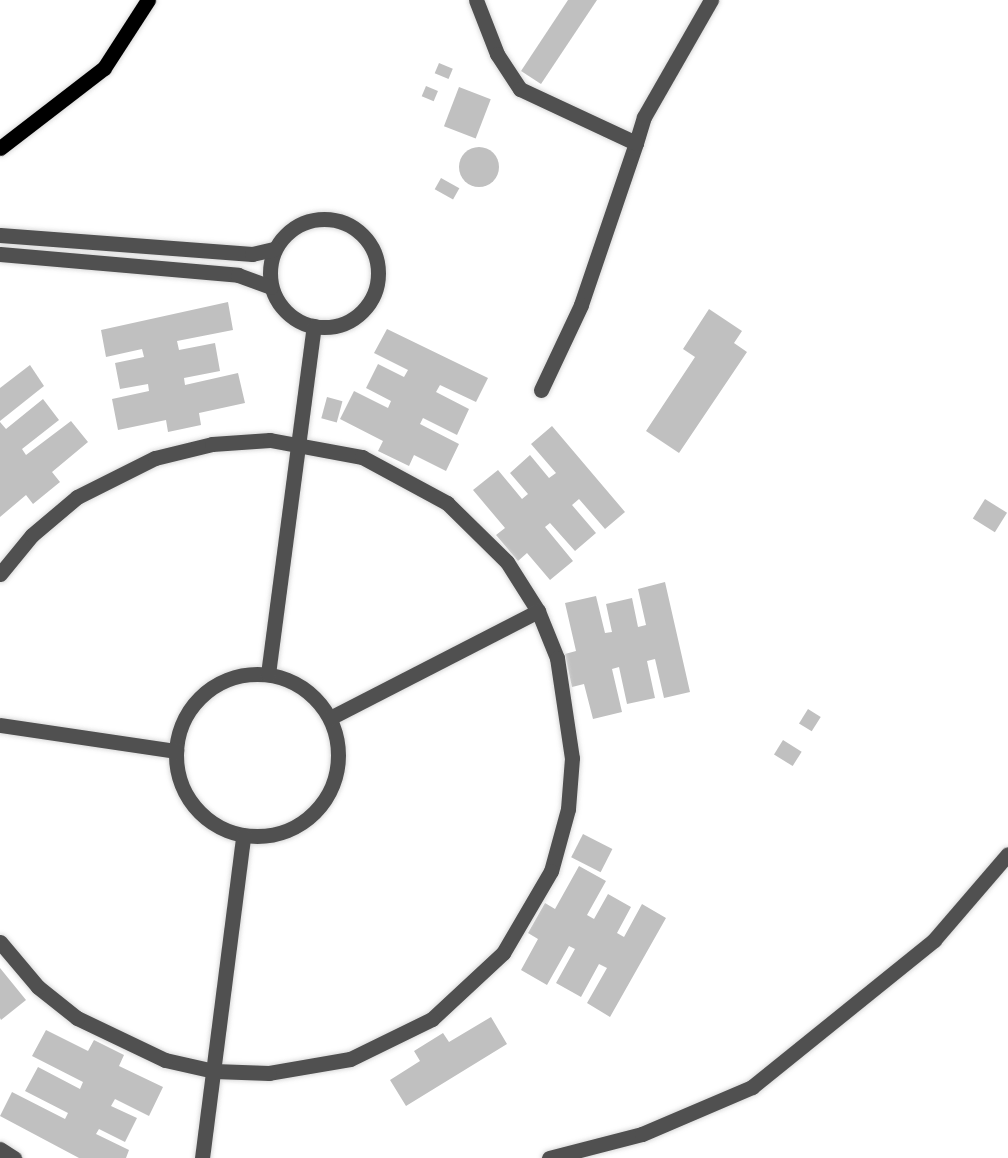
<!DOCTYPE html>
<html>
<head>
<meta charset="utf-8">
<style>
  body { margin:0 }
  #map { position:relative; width:1008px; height:1158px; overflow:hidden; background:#fff; font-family:"Public Sans",sans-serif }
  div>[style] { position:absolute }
  .building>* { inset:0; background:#c0c0c0; transform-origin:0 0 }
  .round { border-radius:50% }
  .roads { filter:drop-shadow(0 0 2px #dbdbdb) drop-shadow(0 0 2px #dbdbdb) }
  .minor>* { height:15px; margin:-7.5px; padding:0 7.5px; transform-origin:7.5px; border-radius:7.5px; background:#505050 }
  .minor>.ring { margin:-7.5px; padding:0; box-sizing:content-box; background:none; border:15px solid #505050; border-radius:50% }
  .major>* { height:15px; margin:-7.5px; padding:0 7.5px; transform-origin:7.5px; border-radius:7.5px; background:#000 }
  span { translate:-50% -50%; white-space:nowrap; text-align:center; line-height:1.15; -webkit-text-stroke:6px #fff; paint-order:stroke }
</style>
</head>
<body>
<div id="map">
  <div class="building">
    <i style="clip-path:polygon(568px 0,597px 0,541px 84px,521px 71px)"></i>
    <i style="left:439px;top:63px;width:15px;height:11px;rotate:23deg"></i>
    <i style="left:426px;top:86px;width:13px;height:11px;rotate:23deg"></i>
    <i style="left:459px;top:87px;width:34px;height:42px;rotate:21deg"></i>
    <i class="round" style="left:459px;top:147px;width:40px;height:40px"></i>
    <i style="left:441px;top:178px;width:21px;height:13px;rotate:29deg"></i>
    <i style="clip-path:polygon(228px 302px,233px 330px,177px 341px,179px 350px,215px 343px,220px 371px,184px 378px,185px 385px,238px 373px,245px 403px,199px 413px,201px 425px,168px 432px,166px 420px,118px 430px,112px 399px,149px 391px,148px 384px,120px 389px,115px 363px,144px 357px,142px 349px,106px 357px,101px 330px)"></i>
    <i style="clip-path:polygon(709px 309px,742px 331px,734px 343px,747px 352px,679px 453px,646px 431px,695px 357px,683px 349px)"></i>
    <i style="clip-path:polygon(387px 329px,488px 378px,476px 402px,440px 385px,436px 392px,469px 409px,457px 435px,423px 418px,420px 424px,459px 444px,446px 471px,414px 455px,409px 466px,378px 451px,383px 441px,340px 419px,354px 391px,388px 408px,391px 401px,366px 388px,378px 364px,404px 377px,408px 370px,374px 353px)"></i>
    <i style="clip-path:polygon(30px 365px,44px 386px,0 421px,0 388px)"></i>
    <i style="left:327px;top:397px;width:16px;height:22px;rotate:15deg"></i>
    <i style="clip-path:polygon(43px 399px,59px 420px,22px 449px,26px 455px,71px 421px,88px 442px,52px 472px,60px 482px,33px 504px,26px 495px,0 517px,0 422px,6px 429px)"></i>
    <i style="clip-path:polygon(552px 426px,625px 512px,605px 529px,579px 499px,572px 505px,596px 533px,575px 551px,550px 523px,545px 527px,573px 561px,550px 580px,527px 553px,518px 561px,496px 535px,505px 528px,473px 490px,498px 470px,522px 499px,528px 494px,510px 473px,530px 455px,549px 478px,556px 473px,531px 444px)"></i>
    <i style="left:985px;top:499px;width:26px;height:23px;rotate:32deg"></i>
    <i style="clip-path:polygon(665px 582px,690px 692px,664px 698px,655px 659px,647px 661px,655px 698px,627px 704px,619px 667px,612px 669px,622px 712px,593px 719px,584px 684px,572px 687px,565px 654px,576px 651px,565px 603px,596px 596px,605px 633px,612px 632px,606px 604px,632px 598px,638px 627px,646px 625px,638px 589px)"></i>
    <i style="left:808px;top:709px;width:15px;height:17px;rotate:32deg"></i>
    <i style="left:783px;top:740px;width:22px;height:17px;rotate:32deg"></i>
    <i style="left:583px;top:834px;width:33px;height:26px;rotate:27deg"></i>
    <i style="clip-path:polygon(579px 866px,606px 881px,587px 915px,594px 919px,608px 894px,631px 907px,617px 933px,624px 937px,642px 904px,666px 918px,610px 1017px,587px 1003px,607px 968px,599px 964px,581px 997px,556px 983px,575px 949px,569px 946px,547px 985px,521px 970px,538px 939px,528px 933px,545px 903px,555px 909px)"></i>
    <i style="clip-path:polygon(0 968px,26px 1000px,1px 1020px,0 1018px)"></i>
    <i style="clip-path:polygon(491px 1017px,507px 1044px,406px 1106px,390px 1080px,420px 1061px,414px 1051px,443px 1033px,449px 1042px)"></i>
    <i style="clip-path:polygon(46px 1030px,88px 1051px,94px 1040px,124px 1055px,119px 1066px,163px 1087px,149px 1116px,115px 1099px,111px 1106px,137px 1118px,125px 1142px,99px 1129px,96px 1134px,129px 1150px,126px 1158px,79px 1158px,0 1116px,12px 1092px,65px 1119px,68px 1113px,25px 1091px,38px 1067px,80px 1089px,83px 1082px,32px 1056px)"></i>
  </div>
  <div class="roads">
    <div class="minor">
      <i style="left:476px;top:0;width:58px;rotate:68.7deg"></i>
      <i style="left:497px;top:54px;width:42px;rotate:56.7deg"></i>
      <i style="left:520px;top:89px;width:128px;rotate:25deg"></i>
      <i style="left:636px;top:143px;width:171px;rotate:108.8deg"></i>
      <i style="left:581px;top:305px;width:94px;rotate:115.2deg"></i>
      <i style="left:636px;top:143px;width:27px;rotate:-73deg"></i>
      <i style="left:644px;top:117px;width:135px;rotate:-60.2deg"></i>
      <i class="ring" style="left:270px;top:219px;width:93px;height:93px"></i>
      <i style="left:0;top:235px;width:253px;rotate:4.3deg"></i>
      <i style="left:252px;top:254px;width:23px;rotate:-13deg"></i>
      <i style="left:0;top:254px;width:239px;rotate:5deg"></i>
      <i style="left:238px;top:275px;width:35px;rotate:20deg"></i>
      <i style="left:0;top:574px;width:50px;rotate:-50.6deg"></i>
      <i style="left:32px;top:535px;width:59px;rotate:-40.2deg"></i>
      <i style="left:77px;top:497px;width:87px;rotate:-26.6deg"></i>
      <i style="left:155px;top:458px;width:59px;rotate:-13.8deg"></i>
      <i style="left:212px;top:444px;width:58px;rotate:-3.9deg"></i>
      <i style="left:270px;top:440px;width:94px;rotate:10.5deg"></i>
      <i style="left:362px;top:457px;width:97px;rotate:28.4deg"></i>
      <i style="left:447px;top:503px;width:84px;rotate:44.5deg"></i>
      <i style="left:507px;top:562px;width:58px;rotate:57.7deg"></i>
      <i style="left:538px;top:611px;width:51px;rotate:68deg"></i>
      <i style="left:557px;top:658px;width:101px;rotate:81.5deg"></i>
      <i style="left:572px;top:758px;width:51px;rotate:94.5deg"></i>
      <i style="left:568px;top:809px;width:64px;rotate:105.3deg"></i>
      <i style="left:551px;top:871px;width:95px;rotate:120.3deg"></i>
      <i style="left:503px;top:953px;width:97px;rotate:137.1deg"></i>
      <i style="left:432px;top:1019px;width:91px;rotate:154deg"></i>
      <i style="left:350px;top:1059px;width:82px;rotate:170.2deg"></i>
      <i style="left:269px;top:1073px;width:55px;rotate:-177.9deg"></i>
      <i style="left:214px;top:1071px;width:50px;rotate:-167.3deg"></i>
      <i style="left:165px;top:1060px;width:98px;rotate:-154.5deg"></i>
      <i style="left:77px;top:1018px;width:50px;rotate:-141.5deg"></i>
      <i style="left:38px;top:987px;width:59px;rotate:-130.2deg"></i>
      <i class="ring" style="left:176px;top:674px;width:147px;height:147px"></i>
      <i style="left:268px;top:674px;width:351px;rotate:-82.5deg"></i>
      <i style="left:330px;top:718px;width:234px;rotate:-27.2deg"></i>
      <i style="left:0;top:725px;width:178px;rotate:8.4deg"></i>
      <i style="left:0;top:1149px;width:17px;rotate:33deg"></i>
      <i style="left:202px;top:1158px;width:325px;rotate:-82.7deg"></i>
      <i style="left:549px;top:1158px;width:96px;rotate:-14.5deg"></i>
      <i style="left:642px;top:1134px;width:120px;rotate:-23.1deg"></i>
      <i style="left:752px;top:1087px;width:234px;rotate:-38.9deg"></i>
      <i style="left:934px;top:940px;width:113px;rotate:-49.3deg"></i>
    </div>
    <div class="major">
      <i style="left:0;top:148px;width:131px;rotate:-37.6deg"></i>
      <i style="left:104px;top:68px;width:81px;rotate:-57.1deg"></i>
    </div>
  </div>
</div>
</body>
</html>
